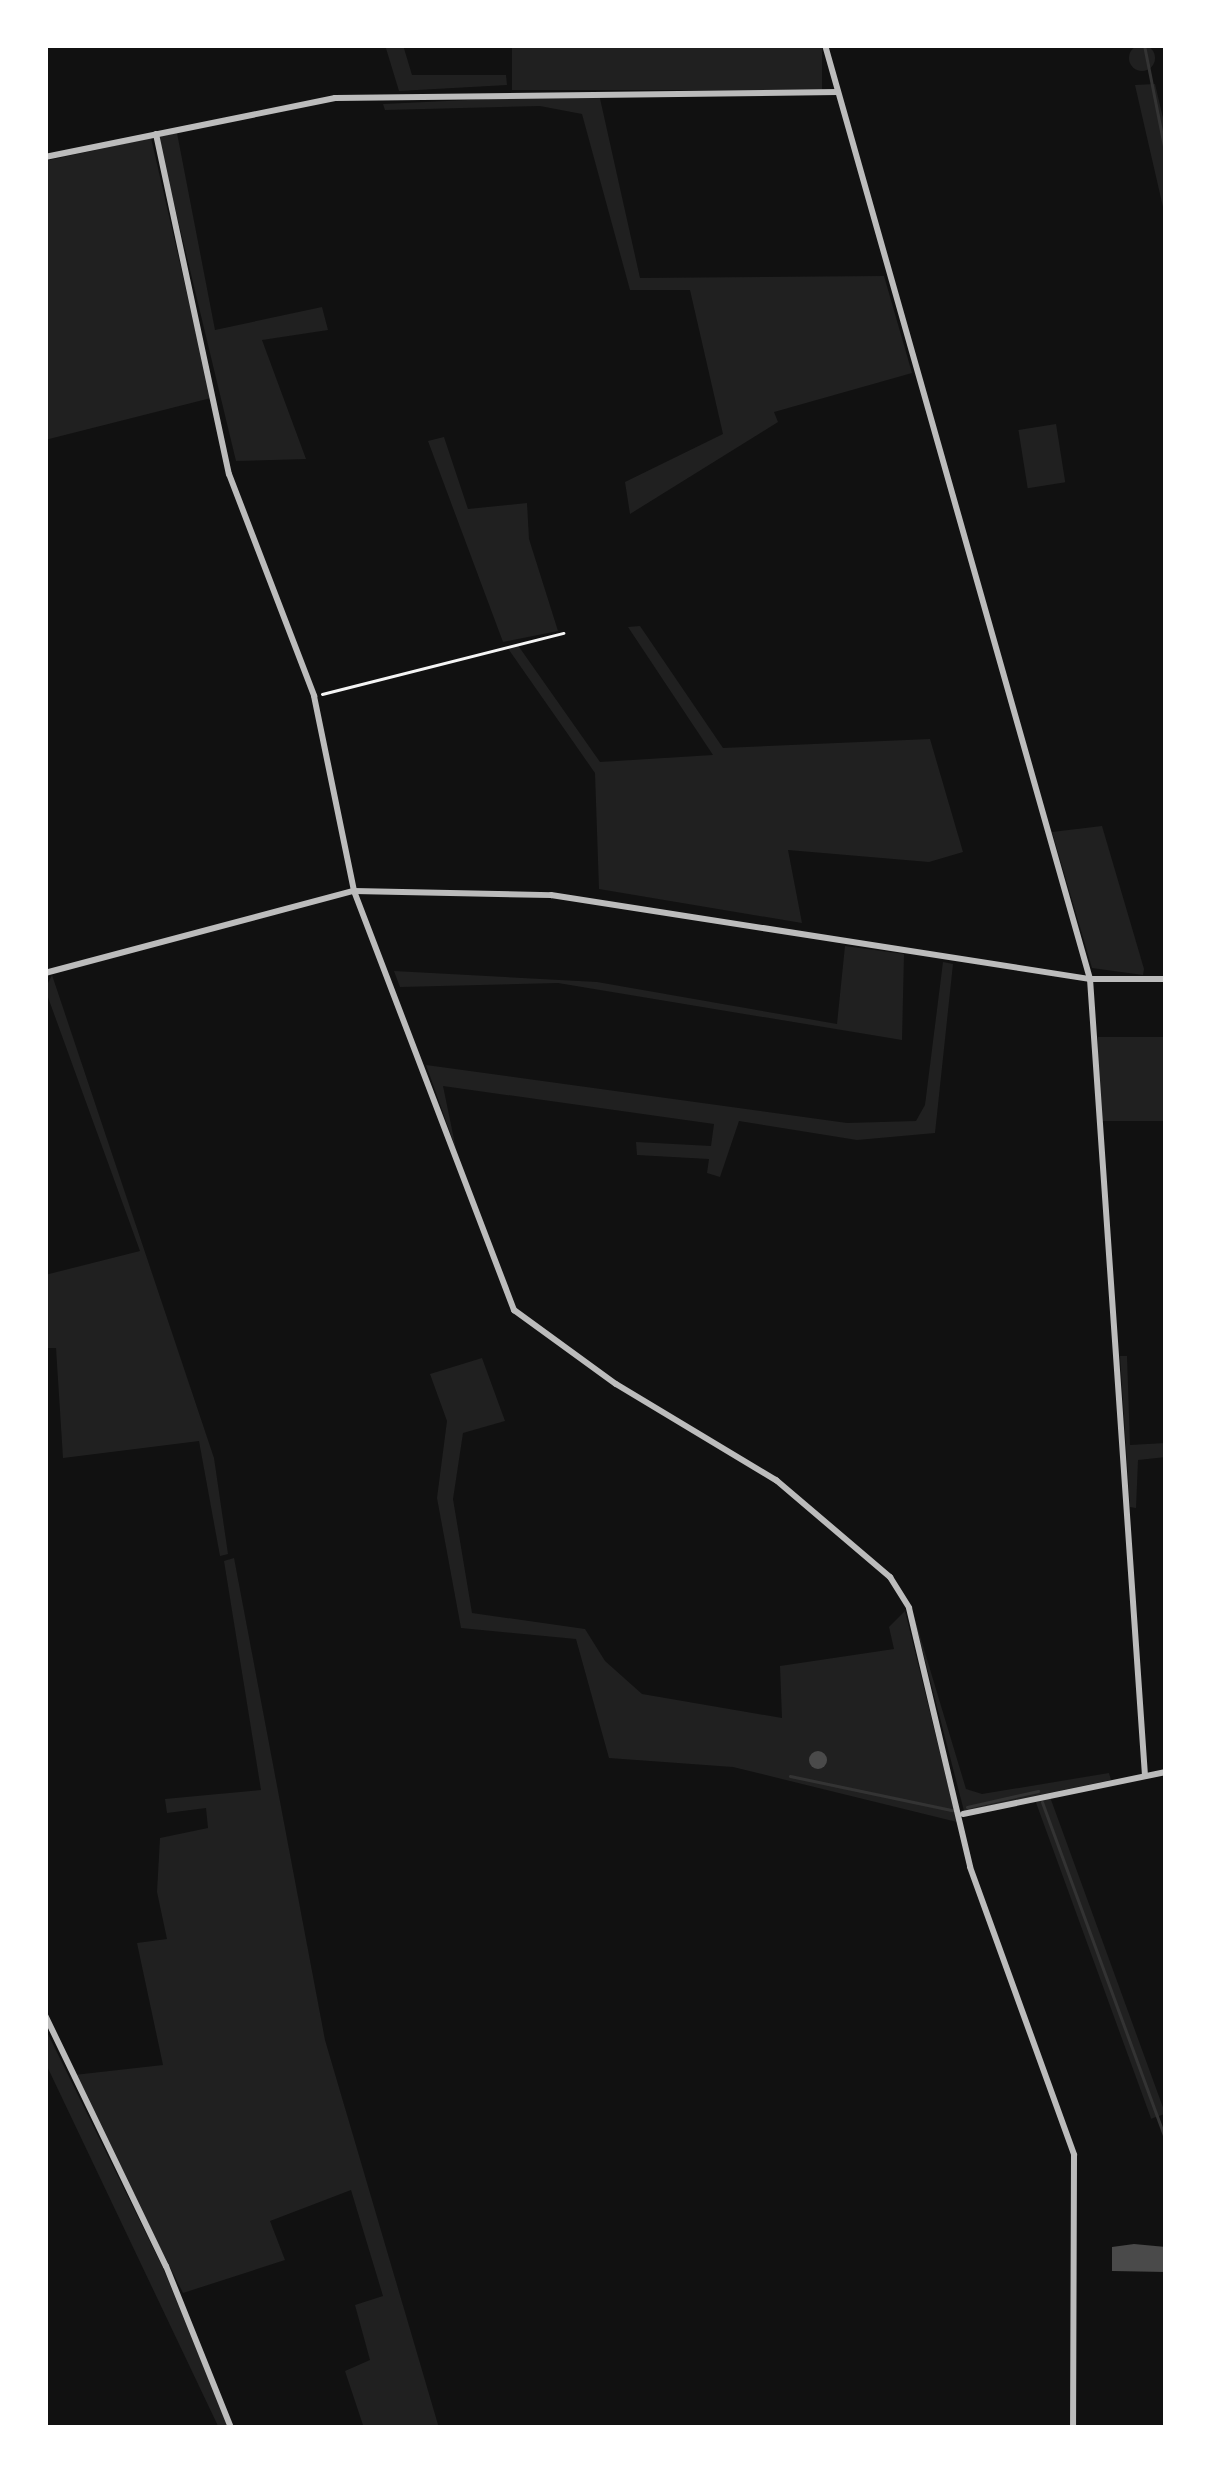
<!DOCTYPE html>
<html>
<head>
<meta charset="utf-8">
<style>
  body { margin:0 }
  #map { position:relative; width:1211px; height:2473px; overflow:hidden; background:#111; font-family:"Space Grotesk",sans-serif }
  div>[style] { position:absolute }
  .green>* { inset:0; background:#202020; transform-origin:0 0 }
  .round { border-radius:50% }
  .stream>* { height:3px; margin:-1.5px; padding:0 1.5px; transform-origin:1.5px; border-radius:1.5px; background:#333 }
  .building>* { inset:0; background:#4a4a4a }
  .path>* { height:3px; margin:-1.5px; padding:0 1.5px; transform-origin:1.5px; border-radius:1.5px; background:#f5f5f5 }
  .minor>* { height:6px; margin:-3px; padding:0 3px; transform-origin:3px; border-radius:3px; background:#bcbcbc }
  span { translate:-50% -50%; white-space:nowrap; text-align:center; line-height:1.15; -webkit-text-stroke:9px #fff; paint-order:stroke }
  .frame { position:absolute; inset:0; border:48px solid #fff; pointer-events:none }
</style>
</head>
<body>
<div id="map">
  <div class="green">
    <i class="round" style="left:1129px;top:45px;width:26px;height:26px"></i>
    <i style="clip-path:polygon(385px 45px,403px 45px,412px 75px,506px 75px,507px 85px,399px 91px)"></i>
    <i style="left:512px;top:45px;width:310px;height:45px"></i>
    <i style="clip-path:polygon(1155px 84px,1166px 131px,1166px 220px,1135px 85px)"></i>
    <i style="clip-path:polygon(599px 94px,640px 278px,884px 276px,912px 373px,774px 412px,778px 422px,630px 514px,625px 482px,723px 434px,690px 290px,630px 290px,582px 114px,540px 106px,385px 110px,383px 104px)"></i>
    <i style="clip-path:polygon(177px 133px,215px 330px,322px 307px,328px 330px,262px 340px,306px 459px,236px 461px,158px 137px)"></i>
    <i style="clip-path:polygon(151px 138px,211px 398px,45px 440px,45px 161px)"></i>
    <i style="left:1056px;top:424px;width:59px;height:38px;rotate:81deg"></i>
    <i style="clip-path:polygon(444px 437px,468px 509px,527px 503px,529px 539px,558px 631px,503px 642px,428px 441px)"></i>
    <i style="clip-path:polygon(640px 626px,723px 748px,930px 739px,963px 852px,929px 862px,788px 850px,802px 923px,599px 889px,595px 773px,507px 647px,517px 644px,600px 762px,713px 755px,628px 627px)"></i>
    <i style="clip-path:polygon(1102px 826px,1144px 969px,1143px 975px,1092px 968px,1052px 832px)"></i>
    <i style="clip-path:polygon(845px 946px,904px 954px,902px 1040px,558px 983px,400px 987px,394px 971px,597px 982px,837px 1024px)"></i>
    <i style="clip-path:polygon(943px 962px,953px 964px,935px 1133px,857px 1140px,739px 1121px,720px 1177px,707px 1173px,709px 1159px,637px 1155px,636px 1142px,711px 1146px,714px 1124px,443px 1086px,456px 1149px,426px 1065px,847px 1123px,916px 1121px,925px 1105px)"></i>
    <i style="clip-path:polygon(52px 975px,214px 1458px,228px 1554px,220px 1556px,199px 1441px,63px 1458px,56px 1348px,45px 1348px,45px 1275px,140px 1251px,45px 989px)"></i>
    <i style="left:1098px;top:1037px;width:68px;height:84px"></i>
    <i style="clip-path:polygon(1120px 1356px,1127px 1356px,1130px 1445px,1166px 1443px,1166px 1457px,1138px 1460px,1136px 1508px,1130px 1507px)"></i>
    <i style="clip-path:polygon(482px 1358px,505px 1421px,463px 1433px,453px 1499px,472px 1613px,585px 1629px,605px 1661px,642px 1694px,782px 1718px,780px 1666px,894px 1649px,889px 1627px,905px 1611px,957px 1822px,733px 1767px,609px 1758px,576px 1639px,461px 1628px,437px 1498px,447px 1421px,430px 1374px)"></i>
    <i style="clip-path:polygon(234px 1558px,325px 2040px,439px 2428px,364px 2428px,345px 2371px,370px 2360px,355px 2305px,383px 2296px,351px 2190px,270px 2221px,285px 2260px,183px 2293px,74px 2075px,163px 2065px,137px 1943px,167px 1939px,157px 1892px,160px 1838px,208px 1828px,206px 1808px,167px 1813px,165px 1799px,261px 1790px,224px 1561px)"></i>
    <i style="clip-path:polygon(911px 1606px,966px 1789px,982px 1794px,1109px 1773px,1111px 1780px,964px 1811px)"></i>
    <i style="left:1050px;top:1797px;width:337px;height:15px;rotate:70deg"></i>
    <i style="clip-path:polygon(45px 2028px,163px 2268px,229px 2428px,219px 2428px,45px 2062px)"></i>
  </div>
  <div class="stream">
    <i style="left:1144px;top:45px;width:113px;rotate:78.8deg"></i>
    <i style="left:790px;top:1776px;width:166px;rotate:11.9deg"></i>
    <i style="left:1042px;top:1802px;width:361px;rotate:69.9deg"></i>
    <i style="left:967px;top:1807px;width:73px;rotate:-12.7deg"></i>
  </div>
  <div class="building">
    <i class="round" style="left:809px;top:1751px;width:18px;height:18px"></i>
    <i style="clip-path:polygon(1134px 2244px,1166px 2247px,1166px 2272px,1112px 2271px,1112px 2247px)"></i>
  </div>
  <div class="path">
    <i style="left:322px;top:694px;width:249px;rotate:-14.2deg"></i>
  </div>
  <div class="minor">
    <i style="left:825px;top:45px;width:971px;rotate:74.16deg"></i>
    <i style="left:1090px;top:979px;width:798px;rotate:86.05deg"></i>
    <i style="left:156px;top:134px;width:348px;rotate:77.9deg"></i>
    <i style="left:229px;top:474px;width:238px;rotate:69deg"></i>
    <i style="left:314px;top:696px;width:199px;rotate:78.4deg"></i>
    <i style="left:354px;top:891px;width:449px;rotate:69.1deg"></i>
    <i style="left:514px;top:1310px;width:126px;rotate:36deg"></i>
    <i style="left:616px;top:1384px;width:187px;rotate:31deg"></i>
    <i style="left:776px;top:1480px;width:150px;rotate:40.4deg"></i>
    <i style="left:890px;top:1577px;width:36px;rotate:58deg"></i>
    <i style="left:909px;top:1608px;width:266px;rotate:76.7deg"></i>
    <i style="left:970px;top:1867px;width:306px;rotate:70.1deg"></i>
    <i style="left:1074px;top:2155px;width:273px;rotate:90.2deg"></i>
    <i style="left:45px;top:157px;width:296px;rotate:-11.5deg"></i>
    <i style="left:335px;top:98px;width:503px;rotate:-0.68deg"></i>
    <i style="left:45px;top:973px;width:320px;rotate:-14.9deg"></i>
    <i style="left:354px;top:891px;width:197px;rotate:1.2deg"></i>
    <i style="left:551px;top:895px;width:546px;rotate:8.86deg"></i>
    <i style="left:1090px;top:979px;width:76px"></i>
    <i style="left:963px;top:1814px;width:207px;rotate:-11.7deg"></i>
    <i style="left:45px;top:2015px;width:279px;rotate:64.3deg"></i>
    <i style="left:166px;top:2266px;width:175px;rotate:68.1deg"></i>
  </div>
  <div class="frame"></div>
</div>
</body>
</html>
